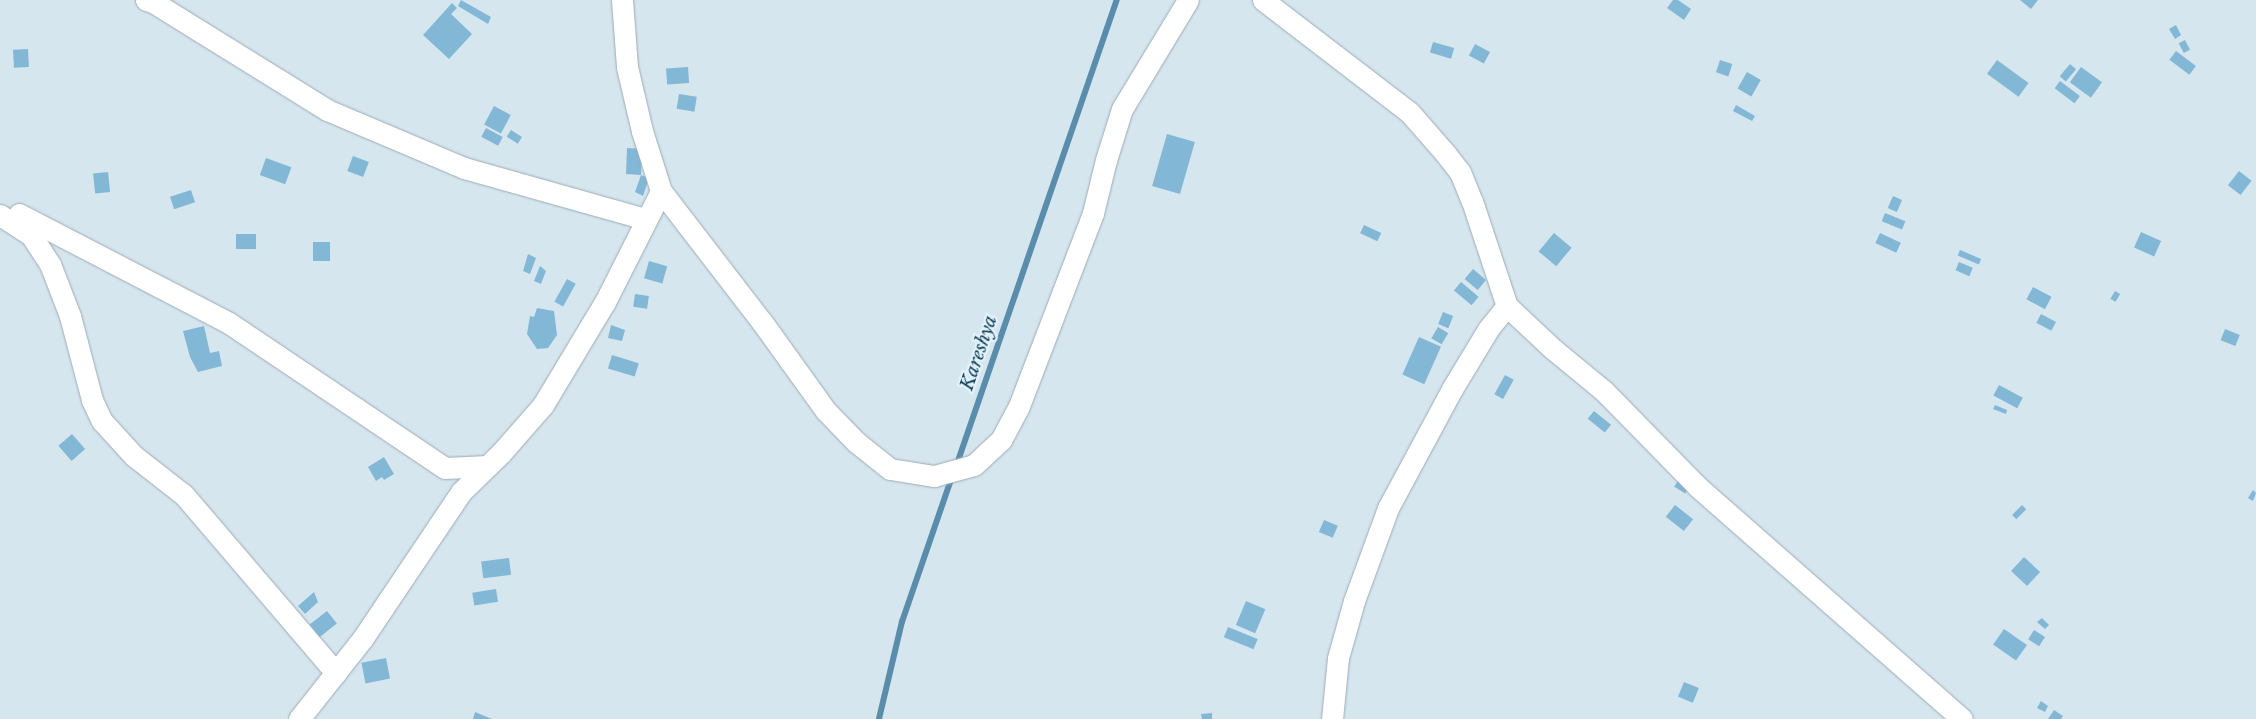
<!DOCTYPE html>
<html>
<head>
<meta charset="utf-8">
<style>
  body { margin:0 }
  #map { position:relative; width:2256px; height:719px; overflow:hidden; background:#d6e6ef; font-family:"Libre Baskerville",serif }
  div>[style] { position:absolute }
  .stream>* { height:5.5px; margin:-2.75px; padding:0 2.75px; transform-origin:2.75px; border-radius:2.75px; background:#5a8dab }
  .building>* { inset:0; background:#83b7d6; transform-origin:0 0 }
  .roads { filter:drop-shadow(0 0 1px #9cabb4) drop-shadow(0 0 1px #9cabb4) }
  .minor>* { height:21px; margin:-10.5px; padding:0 10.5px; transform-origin:10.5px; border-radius:10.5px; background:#fff }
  span { translate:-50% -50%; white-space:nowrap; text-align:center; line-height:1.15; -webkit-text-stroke:4.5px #e3f3fd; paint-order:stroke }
  .water-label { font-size:18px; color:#103c52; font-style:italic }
</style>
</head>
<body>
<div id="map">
  <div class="stream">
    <i style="left:957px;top:464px;width:491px;rotate:-71deg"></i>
    <i style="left:879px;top:719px;width:100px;rotate:-76.7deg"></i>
    <i style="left:902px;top:622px;width:153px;rotate:-71deg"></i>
  </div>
  <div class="building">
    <i style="clip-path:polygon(461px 0,491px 17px,488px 24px,458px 6px)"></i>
    <i style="clip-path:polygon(1673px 0,1678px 0,1691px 9px,1684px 20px,1667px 8px)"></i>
    <i style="clip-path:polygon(2020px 0,2038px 0,2031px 9px)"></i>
    <i style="clip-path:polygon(452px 3px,457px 8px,451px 14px,472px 34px,449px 59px,423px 35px)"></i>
    <i style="clip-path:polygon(2176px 25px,2181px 35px,2175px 39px,2169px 29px)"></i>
    <i style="left:2185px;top:40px;width:11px;height:7px;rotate:63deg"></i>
    <i style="left:1433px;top:42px;width:22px;height:11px;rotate:16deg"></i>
    <i style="left:1475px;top:44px;width:17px;height:13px;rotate:28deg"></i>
    <i style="left:28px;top:49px;width:18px;height:15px;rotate:87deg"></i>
    <i style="left:2176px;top:51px;width:25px;height:11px;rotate:37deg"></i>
    <i style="left:1720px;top:60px;width:13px;height:13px;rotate:18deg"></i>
    <i style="left:1997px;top:60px;width:39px;height:17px;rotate:36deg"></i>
    <i style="left:2070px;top:64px;width:8px;height:16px;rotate:40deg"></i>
    <i style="left:688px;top:67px;width:16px;height:22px;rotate:86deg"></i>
    <i style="left:2081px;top:67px;width:26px;height:19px;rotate:36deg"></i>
    <i style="left:1747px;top:72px;width:16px;height:19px;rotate:30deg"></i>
    <i style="left:2060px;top:81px;width:25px;height:9px;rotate:37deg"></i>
    <i style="left:679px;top:94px;width:18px;height:15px;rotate:9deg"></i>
    <i style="clip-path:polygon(1736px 105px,1755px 116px,1752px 121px,1733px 111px)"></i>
    <i style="left:494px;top:106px;width:19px;height:21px;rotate:28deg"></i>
    <i style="left:486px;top:128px;width:19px;height:10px;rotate:28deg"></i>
    <i style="left:511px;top:130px;width:13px;height:8px;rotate:32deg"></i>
    <i style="left:1167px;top:134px;width:29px;height:54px;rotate:16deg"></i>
    <i style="clip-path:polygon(627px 148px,642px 149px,641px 175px,649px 178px,643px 196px,635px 192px,641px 175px,626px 174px)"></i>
    <i style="left:353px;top:156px;width:17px;height:16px;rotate:21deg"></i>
    <i style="left:266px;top:158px;width:27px;height:18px;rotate:20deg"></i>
    <i style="left:2239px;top:171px;width:16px;height:18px;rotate:38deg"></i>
    <i style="left:108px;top:172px;width:20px;height:15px;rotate:84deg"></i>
    <i style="left:191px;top:190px;width:13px;height:22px;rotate:72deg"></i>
    <i style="left:1893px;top:196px;width:10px;height:13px;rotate:24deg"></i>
    <i style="left:1885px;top:213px;width:22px;height:9px;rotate:22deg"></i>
    <i style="left:1364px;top:225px;width:19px;height:9px;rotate:25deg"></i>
    <i style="left:2141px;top:232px;width:22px;height:17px;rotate:24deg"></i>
    <i style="left:1554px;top:233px;width:23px;height:24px;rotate:40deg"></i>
    <i style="left:1880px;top:233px;width:23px;height:11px;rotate:25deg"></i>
    <i style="left:236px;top:234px;width:20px;height:15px"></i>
    <i style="left:313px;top:242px;width:17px;height:19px"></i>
    <i style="left:1960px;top:250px;width:23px;height:6px;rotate:23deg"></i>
    <i style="clip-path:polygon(528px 254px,536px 258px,530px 274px,523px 271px)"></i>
    <i style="left:649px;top:261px;width:19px;height:18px;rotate:16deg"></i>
    <i style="left:1959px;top:262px;width:15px;height:9px;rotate:23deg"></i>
    <i style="clip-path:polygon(540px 266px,546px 271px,541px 284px,534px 281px)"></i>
    <i style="left:1473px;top:269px;width:17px;height:13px;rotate:40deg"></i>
    <i style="left:567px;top:279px;width:10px;height:26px;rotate:29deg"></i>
    <i style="left:1461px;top:282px;width:23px;height:11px;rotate:40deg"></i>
    <i style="left:2033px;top:287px;width:21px;height:14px;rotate:28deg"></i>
    <i style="left:2115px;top:291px;width:6px;height:9px;rotate:31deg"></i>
    <i style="left:635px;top:294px;width:14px;height:13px;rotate:8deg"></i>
    <i style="clip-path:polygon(537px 308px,554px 311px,557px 335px,548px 348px,537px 349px,527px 334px,530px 316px,534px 317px)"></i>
    <i style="left:1443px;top:312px;width:11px;height:13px;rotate:22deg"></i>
    <i style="left:2041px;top:314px;width:17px;height:10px;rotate:28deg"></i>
    <i style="clip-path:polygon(611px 325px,625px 330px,622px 341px,608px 338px)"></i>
    <i style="clip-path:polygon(204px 326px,210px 353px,219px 351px,222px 366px,198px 372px,190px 357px,183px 331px)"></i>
    <i style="left:1438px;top:327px;width:12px;height:13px;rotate:31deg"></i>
    <i style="left:2225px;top:329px;width:16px;height:12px;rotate:22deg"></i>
    <i style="left:1419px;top:337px;width:24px;height:41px;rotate:24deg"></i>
    <i style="left:612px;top:355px;width:28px;height:14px;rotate:17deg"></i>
    <i style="left:1505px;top:375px;width:10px;height:22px;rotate:29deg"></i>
    <i style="left:1999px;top:385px;width:27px;height:12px;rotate:28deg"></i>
    <i style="clip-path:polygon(1995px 405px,2007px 410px,2006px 414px,1993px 409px)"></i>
    <i style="left:1594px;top:411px;width:22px;height:10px;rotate:39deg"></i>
    <i style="left:72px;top:434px;width:20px;height:18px;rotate:49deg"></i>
    <i style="clip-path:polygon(384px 457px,394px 474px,384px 480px,382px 477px,376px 481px,368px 467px)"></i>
    <i style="left:1679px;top:479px;width:13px;height:9px;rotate:32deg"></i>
    <i style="clip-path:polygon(2253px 490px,2256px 493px,2253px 501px,2248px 498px)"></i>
    <i style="left:1675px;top:505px;width:23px;height:15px;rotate:38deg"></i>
    <i style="left:2022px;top:505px;width:6px;height:14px;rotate:45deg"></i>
    <i style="left:1324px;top:520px;width:15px;height:13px;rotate:23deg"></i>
    <i style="left:2024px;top:557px;width:22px;height:19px;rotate:43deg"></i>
    <i style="left:509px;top:558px;width:17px;height:28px;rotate:83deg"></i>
    <i style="left:496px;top:589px;width:13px;height:24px;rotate:81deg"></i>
    <i style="clip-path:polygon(314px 592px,318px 602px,305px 614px,298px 606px)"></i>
    <i style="left:1246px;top:601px;width:21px;height:26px;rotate:23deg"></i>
    <i style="left:327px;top:611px;width:16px;height:22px;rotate:52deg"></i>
    <i style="clip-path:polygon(2042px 618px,2049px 625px,2045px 629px,2037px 622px)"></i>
    <i style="left:1228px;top:627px;width:32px;height:11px;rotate:22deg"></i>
    <i style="left:2004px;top:629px;width:28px;height:19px;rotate:35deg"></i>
    <i style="left:2034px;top:630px;width:13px;height:11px;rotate:32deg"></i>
    <i style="left:386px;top:658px;width:21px;height:25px;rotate:79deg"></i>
    <i style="left:1684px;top:682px;width:16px;height:16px;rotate:22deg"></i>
    <i style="clip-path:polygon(2041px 701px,2048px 706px,2045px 712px,2037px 708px)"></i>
    <i style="clip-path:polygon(2054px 710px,2063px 716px,2061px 719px,2048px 719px)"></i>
    <i style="clip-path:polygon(475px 712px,492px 719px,473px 719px)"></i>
    <i style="clip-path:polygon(1212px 713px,1212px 719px,1202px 719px,1201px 714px)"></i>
  </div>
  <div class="roads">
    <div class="minor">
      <i style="left:146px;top:0;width:7px;rotate:16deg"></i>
      <i style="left:153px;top:2px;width:205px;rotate:31.8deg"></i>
      <i style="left:327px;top:110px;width:149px;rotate:22.9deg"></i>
      <i style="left:464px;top:168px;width:189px;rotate:15.7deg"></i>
      <i style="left:622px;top:0;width:67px;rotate:85.7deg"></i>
      <i style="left:627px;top:67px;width:66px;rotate:76.8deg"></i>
      <i style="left:642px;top:131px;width:63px;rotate:72.4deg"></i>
      <i style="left:661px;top:191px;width:165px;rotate:52.4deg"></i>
      <i style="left:762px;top:322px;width:110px;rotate:54.3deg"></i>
      <i style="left:826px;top:411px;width:43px;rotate:45.9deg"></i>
      <i style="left:856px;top:442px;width:43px;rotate:38.5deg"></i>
      <i style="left:890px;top:469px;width:45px;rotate:9deg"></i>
      <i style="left:934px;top:476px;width:41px;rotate:-15.4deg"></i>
      <i style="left:974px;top:465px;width:37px;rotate:-43deg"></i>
      <i style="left:1001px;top:440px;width:38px;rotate:-62deg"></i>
      <i style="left:1019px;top:406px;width:207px;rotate:-69deg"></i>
      <i style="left:1093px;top:213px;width:55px;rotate:-76.2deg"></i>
      <i style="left:1106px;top:160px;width:53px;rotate:-72.6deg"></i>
      <i style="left:1122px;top:109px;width:127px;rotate:-58.8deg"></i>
      <i style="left:1263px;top:0;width:185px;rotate:37.5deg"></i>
      <i style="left:1410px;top:113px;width:53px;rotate:48.8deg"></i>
      <i style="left:1445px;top:153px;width:24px;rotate:52deg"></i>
      <i style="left:1460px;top:172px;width:31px;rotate:68deg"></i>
      <i style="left:1472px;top:201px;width:111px;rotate:71.6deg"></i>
      <i style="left:1507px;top:306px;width:63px;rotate:43.1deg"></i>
      <i style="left:1553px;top:349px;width:66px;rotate:39.5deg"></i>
      <i style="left:1604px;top:391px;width:134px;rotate:45.6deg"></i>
      <i style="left:1698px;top:487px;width:351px;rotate:41.3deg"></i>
      <i style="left:19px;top:214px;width:237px;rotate:27.4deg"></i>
      <i style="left:229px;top:323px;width:260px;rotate:33.9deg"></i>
      <i style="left:445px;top:468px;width:43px;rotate:-2.7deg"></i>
      <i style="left:0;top:215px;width:37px;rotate:33deg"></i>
      <i style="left:31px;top:235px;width:35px;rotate:57deg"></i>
      <i style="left:50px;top:264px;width:56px;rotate:69deg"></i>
      <i style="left:70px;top:316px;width:87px;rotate:75.3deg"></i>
      <i style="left:92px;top:400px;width:23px;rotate:65deg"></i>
      <i style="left:102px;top:421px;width:47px;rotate:47.6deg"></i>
      <i style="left:134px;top:456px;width:63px;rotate:38deg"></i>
      <i style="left:184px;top:495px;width:234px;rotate:49.5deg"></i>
      <i style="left:299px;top:719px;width:103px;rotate:-51.7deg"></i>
      <i style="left:363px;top:638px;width:176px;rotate:-56.1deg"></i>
      <i style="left:461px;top:492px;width:56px;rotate:-44.3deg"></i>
      <i style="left:501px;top:453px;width:64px;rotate:-48.8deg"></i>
      <i style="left:543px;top:405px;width:120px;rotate:-59deg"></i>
      <i style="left:605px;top:302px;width:124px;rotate:-63.2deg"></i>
      <i style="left:1332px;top:719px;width:61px;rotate:-84.4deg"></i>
      <i style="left:1338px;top:658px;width:59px;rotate:-74.3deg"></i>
      <i style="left:1354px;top:601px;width:99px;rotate:-69.9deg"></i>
      <i style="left:1388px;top:508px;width:135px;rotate:-61.7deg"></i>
      <i style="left:1452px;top:389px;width:71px;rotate:-58.8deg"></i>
      <i style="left:1489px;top:328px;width:28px;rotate:-51deg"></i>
    </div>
  </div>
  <div class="water-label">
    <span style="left:979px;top:353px;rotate:-71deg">Kareshya</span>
  </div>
</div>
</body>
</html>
